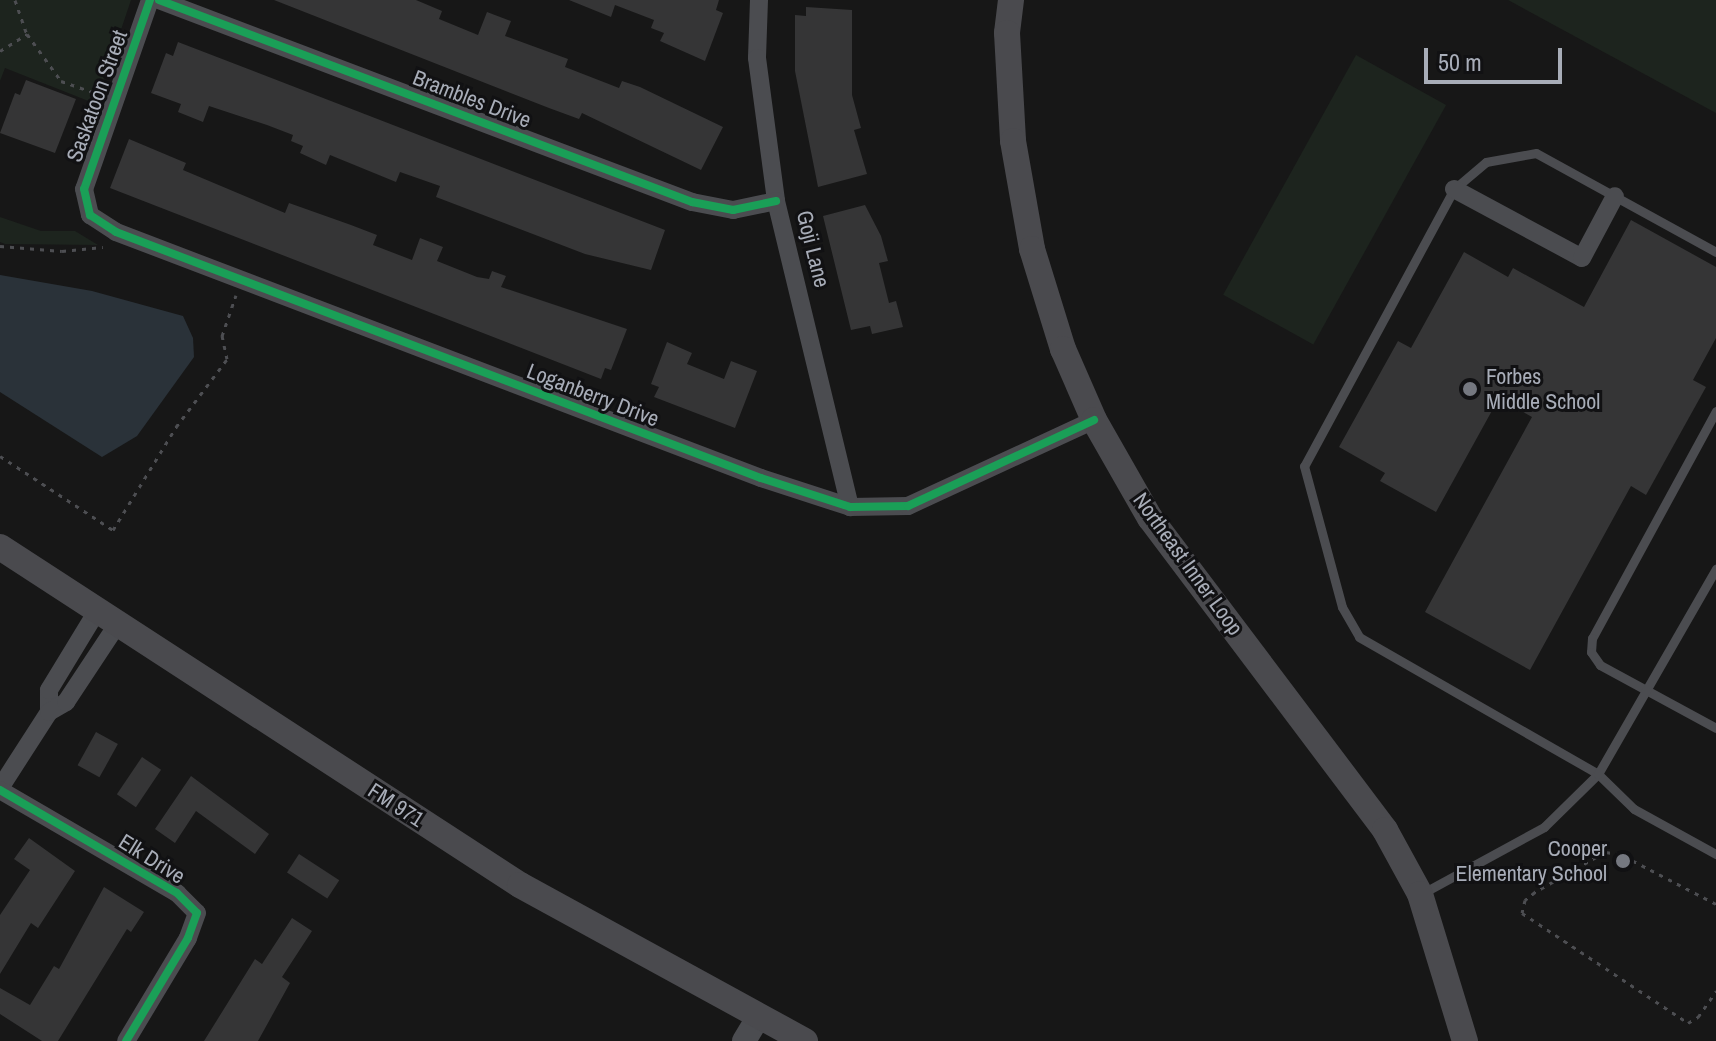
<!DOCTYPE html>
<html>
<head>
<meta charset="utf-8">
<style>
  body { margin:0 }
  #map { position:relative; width:1716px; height:1041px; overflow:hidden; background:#171717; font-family:"Archivo Narrow",sans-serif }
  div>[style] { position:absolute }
  .green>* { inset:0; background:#1d241e; transform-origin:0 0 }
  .water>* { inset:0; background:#2a3239 }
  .building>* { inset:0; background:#353536; transform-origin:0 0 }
  .path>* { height:3px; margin-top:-1.5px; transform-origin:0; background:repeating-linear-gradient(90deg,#4d4e52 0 4px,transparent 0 10px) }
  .service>* { height:9px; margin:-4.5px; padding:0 4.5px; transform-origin:4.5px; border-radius:4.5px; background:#4b4c50 }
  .minor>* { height:18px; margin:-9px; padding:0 9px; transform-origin:9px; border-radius:9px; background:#4b4c50 }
  .tertiary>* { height:24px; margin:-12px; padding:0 12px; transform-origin:12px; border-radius:12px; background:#4b4c50 }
  .secondary>* { height:26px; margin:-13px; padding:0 13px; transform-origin:13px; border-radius:13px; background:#4a4a4e }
  .cycleway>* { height:8px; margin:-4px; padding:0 4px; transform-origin:4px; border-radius:4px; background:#1a9f57 }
  .dots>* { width:22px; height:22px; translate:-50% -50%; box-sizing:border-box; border:4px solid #111113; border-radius:50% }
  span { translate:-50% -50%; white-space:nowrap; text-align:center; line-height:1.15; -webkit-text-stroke:6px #111113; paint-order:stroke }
  .street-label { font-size:22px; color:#a8adb8 }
  .poi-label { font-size:22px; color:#a8adb8 }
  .left { translate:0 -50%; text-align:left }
  .right { translate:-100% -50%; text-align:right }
  .scale { position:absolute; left:1424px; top:48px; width:138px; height:36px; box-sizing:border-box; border:4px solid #a8adb8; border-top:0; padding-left:10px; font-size:24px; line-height:28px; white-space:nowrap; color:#a8adb8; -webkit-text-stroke:6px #111113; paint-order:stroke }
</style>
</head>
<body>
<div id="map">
  <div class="green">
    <i style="clip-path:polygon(0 0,131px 0,96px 104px,5px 68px,0 81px)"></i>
    <i style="clip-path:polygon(1508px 0,1716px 0,1716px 113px)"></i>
    <i style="left:1356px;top:55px;width:103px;height:274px;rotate:29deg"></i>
    <i style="clip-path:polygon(0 217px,41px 231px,75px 231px,98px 245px,5px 244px,0 242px)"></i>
  </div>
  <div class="water">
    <i style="clip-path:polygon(0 275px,92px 291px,183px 316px,193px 338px,194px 357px,137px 436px,102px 457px,0 392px)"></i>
  </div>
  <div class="building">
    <i style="clip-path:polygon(274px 0,416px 0,442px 11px,439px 19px,478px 35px,487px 12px,511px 21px,505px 36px,568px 59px,565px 67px,619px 88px,622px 81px,640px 87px,723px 127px,701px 170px,582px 113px,579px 119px,549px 108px)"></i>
    <i style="clip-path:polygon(569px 0,719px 0,716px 10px,723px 13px,705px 61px,660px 41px,664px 33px,651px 28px,654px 20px,615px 5px,611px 17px)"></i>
    <i style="clip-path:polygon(806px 7px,852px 10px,852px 95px,861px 128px,854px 130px,867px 174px,818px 187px,795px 71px,795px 15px,806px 16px)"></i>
    <i style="clip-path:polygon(178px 42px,665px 230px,651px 270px,585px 254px,436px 197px,440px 186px,400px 172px,396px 182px,330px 155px,326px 165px,300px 153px,303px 146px,291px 141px,293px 135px,267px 125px,209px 106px,203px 122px,178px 112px,181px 104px,151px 93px,166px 53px,173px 56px)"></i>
    <i style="clip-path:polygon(26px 80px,76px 99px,55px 153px,0 133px,15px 93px,20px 95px)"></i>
    <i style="clip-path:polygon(129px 139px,186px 163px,183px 170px,285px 213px,289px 203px,351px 225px,377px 235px,373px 245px,412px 260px,420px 238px,443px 247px,437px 261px,477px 277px,489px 279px,492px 271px,506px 276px,501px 287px,627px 329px,611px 370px,605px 368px,601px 379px,110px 188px)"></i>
    <i style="clip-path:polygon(865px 205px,881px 236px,888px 261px,879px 263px,889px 303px,896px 301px,903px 327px,872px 334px,870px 326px,851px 330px,823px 216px)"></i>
    <i style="clip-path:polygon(1631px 220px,1716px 267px,1716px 338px,1693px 380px,1706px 387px,1646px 495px,1631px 486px,1530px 670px,1425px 612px,1532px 417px,1499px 398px,1436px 512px,1380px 481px,1385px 473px,1339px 447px,1398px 341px,1411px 348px,1464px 252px,1508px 277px,1513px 268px,1584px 307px)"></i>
    <i style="clip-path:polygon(667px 342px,692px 353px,687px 364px,724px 379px,731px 361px,757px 371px,735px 428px,654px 397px,659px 387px,651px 384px)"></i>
    <i style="left:96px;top:732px;width:25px;height:38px;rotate:29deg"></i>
    <i style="left:142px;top:757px;width:23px;height:45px;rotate:34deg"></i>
    <i style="clip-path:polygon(191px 776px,269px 834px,255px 854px,196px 811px,175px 843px,155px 829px)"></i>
    <i style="clip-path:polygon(29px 838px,75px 871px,38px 928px,31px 923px,0 974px,0 915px,30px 870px,14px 859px)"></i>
    <i style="left:299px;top:854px;width:48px;height:22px;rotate:33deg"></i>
    <i style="clip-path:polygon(104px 887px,144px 912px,131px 932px,127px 929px,58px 1041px,42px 1041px,0 1014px,0 988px,30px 1005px,54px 966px,59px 969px)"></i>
    <i style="clip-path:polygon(292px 918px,312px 931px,282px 977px,290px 983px,258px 1041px,204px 1041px,255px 959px,262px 964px)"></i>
  </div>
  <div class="path">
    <i style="left:15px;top:0;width:36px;rotate:71deg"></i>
    <i style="left:0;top:51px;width:32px;rotate:-32deg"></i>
    <i style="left:27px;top:34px;width:58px;rotate:54.1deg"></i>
    <i style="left:61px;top:81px;width:37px;rotate:19deg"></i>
    <i style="left:0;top:246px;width:62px;rotate:4.6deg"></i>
    <i style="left:62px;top:251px;width:41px;rotate:-5.6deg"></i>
    <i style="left:0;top:456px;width:135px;rotate:33.2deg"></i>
    <i style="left:113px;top:530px;width:121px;rotate:-58.5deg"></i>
    <i style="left:176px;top:427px;width:85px;rotate:-53.1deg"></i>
    <i style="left:227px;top:359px;width:24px;rotate:-102deg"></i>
    <i style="left:222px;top:336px;width:43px;rotate:-71.1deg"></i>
    <i style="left:1716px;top:904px;width:108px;rotate:-152.5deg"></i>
    <i style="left:1620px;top:854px;width:15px;rotate:-172deg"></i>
    <i style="left:1605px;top:852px;width:81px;rotate:150.3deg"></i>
    <i style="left:1535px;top:892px;width:13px;rotate:141deg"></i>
    <i style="left:1525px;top:900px;width:13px;rotate:103deg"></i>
    <i style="left:1522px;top:913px;width:199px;rotate:33.5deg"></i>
    <i style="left:1688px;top:1023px;width:12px;rotate:-31deg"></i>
    <i style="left:1698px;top:1017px;width:32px;rotate:-55deg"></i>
  </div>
  <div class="service">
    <i style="left:1716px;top:252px;width:205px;rotate:-151.2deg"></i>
    <i style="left:1536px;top:153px;width:51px;rotate:169.8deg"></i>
    <i style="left:1486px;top:162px;width:42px;rotate:139.8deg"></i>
    <i style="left:1454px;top:189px;width:315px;rotate:118.4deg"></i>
    <i style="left:1304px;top:466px;width:146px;rotate:74.9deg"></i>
    <i style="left:1342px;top:607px;width:34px;rotate:60deg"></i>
    <i style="left:1359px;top:637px;width:275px;rotate:29.8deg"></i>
    <i style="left:1598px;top:774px;width:50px;rotate:44.2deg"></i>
    <i style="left:1634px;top:809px;width:94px;rotate:28.8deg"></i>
    <i style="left:1716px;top:411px;width:259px;rotate:118.6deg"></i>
    <i style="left:1592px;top:638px;width:14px;rotate:94deg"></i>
    <i style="left:1591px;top:652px;width:16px;rotate:55deg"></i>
    <i style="left:1600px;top:665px;width:132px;rotate:28.5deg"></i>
    <i style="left:1423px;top:893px;width:138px;rotate:-28.6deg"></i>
    <i style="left:1544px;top:827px;width:76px;rotate:-44.5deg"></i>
    <i style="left:1598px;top:774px;width:237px;rotate:-60.1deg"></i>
  </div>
  <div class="minor">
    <i style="left:150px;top:0;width:200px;rotate:109.2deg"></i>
    <i style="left:84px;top:189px;width:27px;rotate:77deg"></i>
    <i style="left:90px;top:215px;width:31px;rotate:33deg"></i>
    <i style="left:116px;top:232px;width:690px;rotate:20.88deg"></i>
    <i style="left:761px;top:478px;width:94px;rotate:18deg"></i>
    <i style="left:850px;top:507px;width:58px;rotate:-1deg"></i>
    <i style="left:908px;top:506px;width:205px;rotate:-24.8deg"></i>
    <i style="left:159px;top:0;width:570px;rotate:20.76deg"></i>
    <i style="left:692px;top:202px;width:42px;rotate:11deg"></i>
    <i style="left:733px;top:210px;width:44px;rotate:-11.8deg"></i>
    <i style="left:759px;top:0;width:58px;rotate:92deg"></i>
    <i style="left:757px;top:58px;width:144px;rotate:82.4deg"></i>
    <i style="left:776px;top:201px;width:315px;rotate:76.4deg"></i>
    <i style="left:1454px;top:189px;width:145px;rotate:28.3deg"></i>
    <i style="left:1582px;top:258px;width:70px;rotate:-62deg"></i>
    <i style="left:49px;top:712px;width:22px;rotate:-90deg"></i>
    <i style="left:49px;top:690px;width:92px;rotate:-58.7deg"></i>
    <i style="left:0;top:788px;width:90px;rotate:-57.2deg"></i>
    <i style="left:49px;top:712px;width:20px;rotate:-30deg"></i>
    <i style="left:66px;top:702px;width:92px;rotate:-56.5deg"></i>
    <i style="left:0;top:790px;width:205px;rotate:30.2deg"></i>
    <i style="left:177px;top:893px;width:28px;rotate:45deg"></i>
    <i style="left:197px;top:913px;width:27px;rotate:110deg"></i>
    <i style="left:188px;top:938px;width:120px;rotate:121deg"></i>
  </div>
  <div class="tertiary">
    <i style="left:744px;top:1041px;width:27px;rotate:-59deg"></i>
  </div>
  <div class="secondary">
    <i style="left:1011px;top:0;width:33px;rotate:97deg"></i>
    <i style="left:1007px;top:33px;width:108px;rotate:86.8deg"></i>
    <i style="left:1013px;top:141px;width:110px;rotate:80deg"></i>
    <i style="left:1032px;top:249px;width:105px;rotate:72.8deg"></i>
    <i style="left:1063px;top:349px;width:77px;rotate:66.4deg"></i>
    <i style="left:1094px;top:420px;width:113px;rotate:60.3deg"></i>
    <i style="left:1150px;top:518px;width:391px;rotate:53deg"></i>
    <i style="left:1385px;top:830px;width:73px;rotate:61.3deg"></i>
    <i style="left:1420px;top:894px;width:154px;rotate:73deg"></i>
    <i style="left:0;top:547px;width:620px;rotate:33.02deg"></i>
    <i style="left:520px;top:885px;width:325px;rotate:28.7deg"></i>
  </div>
  <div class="cycleway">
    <i style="left:150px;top:0;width:200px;rotate:109.2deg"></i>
    <i style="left:84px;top:189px;width:27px;rotate:77deg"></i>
    <i style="left:90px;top:215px;width:31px;rotate:33deg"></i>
    <i style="left:116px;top:232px;width:690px;rotate:20.88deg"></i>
    <i style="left:761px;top:478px;width:94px;rotate:18deg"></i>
    <i style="left:850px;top:507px;width:58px;rotate:-1deg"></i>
    <i style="left:908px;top:506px;width:205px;rotate:-24.8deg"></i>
    <i style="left:159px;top:0;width:570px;rotate:20.76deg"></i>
    <i style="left:692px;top:202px;width:42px;rotate:11deg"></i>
    <i style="left:733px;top:210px;width:44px;rotate:-11.8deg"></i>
    <i style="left:0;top:790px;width:205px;rotate:30.2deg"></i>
    <i style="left:177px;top:893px;width:28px;rotate:45deg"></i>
    <i style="left:197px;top:913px;width:27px;rotate:110deg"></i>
    <i style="left:188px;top:938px;width:120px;rotate:121deg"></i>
  </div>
  <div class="dots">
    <i style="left:1470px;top:389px;background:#757880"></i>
    <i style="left:1623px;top:861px;background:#757880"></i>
  </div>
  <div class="street-label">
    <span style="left:97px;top:96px;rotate:-70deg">Saskatoon Street</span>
    <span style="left:472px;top:99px;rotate:21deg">Brambles Drive</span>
    <span style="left:813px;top:249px;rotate:76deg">Goji Lane</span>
    <span style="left:593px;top:395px;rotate:21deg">Loganberry Drive</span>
    <span style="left:1188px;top:564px;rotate:54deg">Northeast Inner Loop</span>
    <span style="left:396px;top:805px;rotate:33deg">FM 971</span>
    <span style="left:152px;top:859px;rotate:32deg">Elk Drive</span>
  </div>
  <div class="poi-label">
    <span class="left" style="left:1486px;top:389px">Forbes<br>Middle School</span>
    <span class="right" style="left:1607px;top:861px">Cooper<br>Elementary School</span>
  </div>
  <div class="scale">50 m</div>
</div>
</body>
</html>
